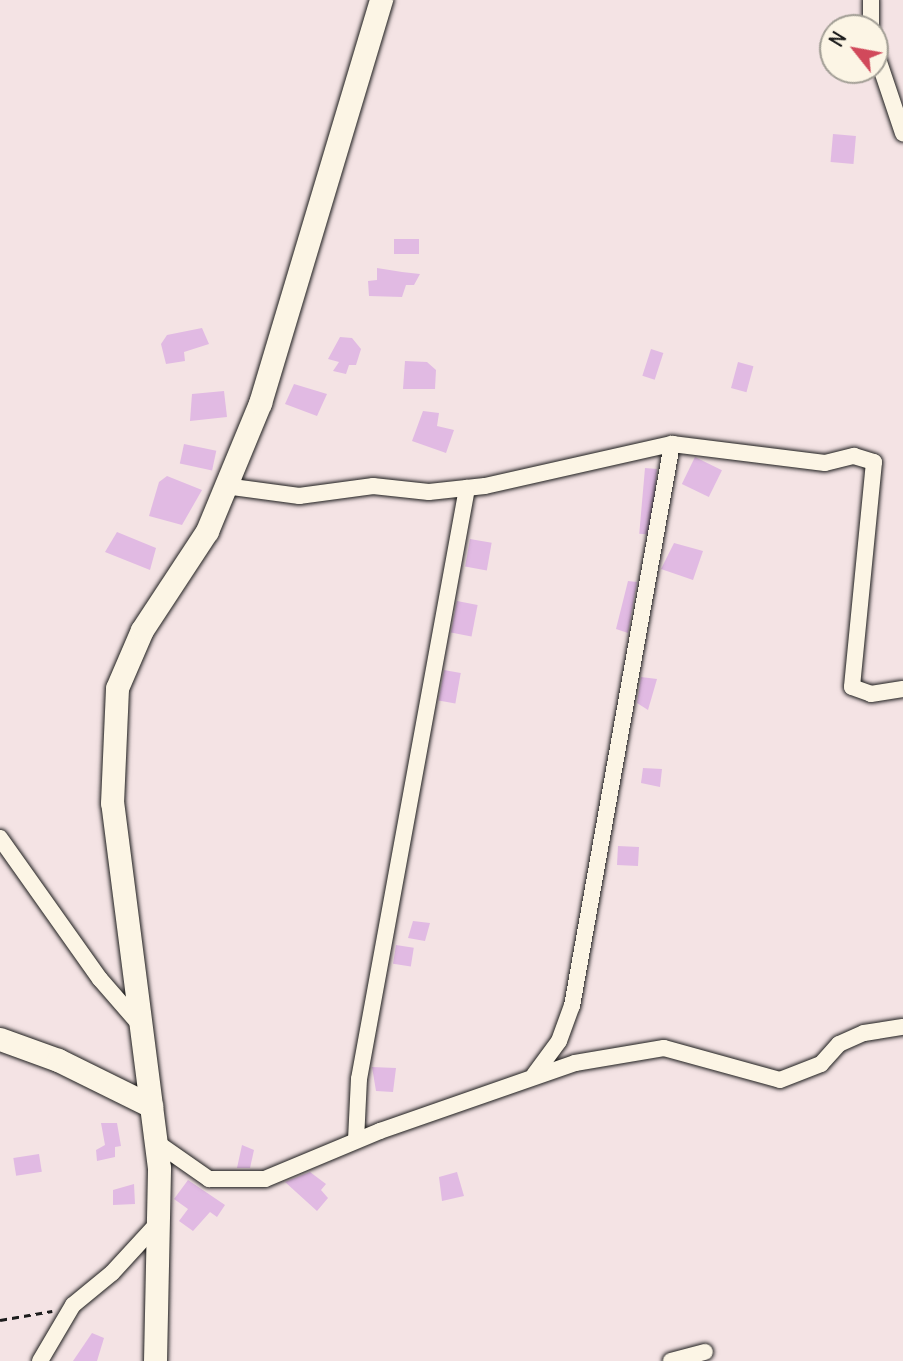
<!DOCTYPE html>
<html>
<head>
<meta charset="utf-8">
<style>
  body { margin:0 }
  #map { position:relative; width:903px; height:1361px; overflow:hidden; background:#f4e3e4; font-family:Delius,sans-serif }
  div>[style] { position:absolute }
  .building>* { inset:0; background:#e1bae3; transform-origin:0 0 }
  .path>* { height:2.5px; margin-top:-1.25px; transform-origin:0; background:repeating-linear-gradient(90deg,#1c1c1c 0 7px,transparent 0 12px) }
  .roads { filter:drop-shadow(0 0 2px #1c1c1c) drop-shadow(0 0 2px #1c1c1c) }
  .street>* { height:16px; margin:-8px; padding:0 8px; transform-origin:8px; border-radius:8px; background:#fcf5e5 }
  .secondary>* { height:23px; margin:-11.5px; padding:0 11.5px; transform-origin:11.5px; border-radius:11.5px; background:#fcf5e5 }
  span { translate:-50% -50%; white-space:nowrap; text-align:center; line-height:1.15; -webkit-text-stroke:7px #fcf5e5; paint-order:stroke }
  .north { position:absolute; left:819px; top:14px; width:70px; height:70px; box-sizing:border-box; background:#fcf5e5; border:2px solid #a29e95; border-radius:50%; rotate:301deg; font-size:19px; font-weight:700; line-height:28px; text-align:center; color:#1c1c1c }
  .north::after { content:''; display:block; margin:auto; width:24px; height:32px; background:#d1495b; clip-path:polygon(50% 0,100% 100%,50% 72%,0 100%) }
</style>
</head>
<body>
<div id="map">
  <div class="building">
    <i style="left:833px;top:134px;width:23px;height:28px;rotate:5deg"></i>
    <i style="left:394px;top:239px;width:25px;height:15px"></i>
    <i style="clip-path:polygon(377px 268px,402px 272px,420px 274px,414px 285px,406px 285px,402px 297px,369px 296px,368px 281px,377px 280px)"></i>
    <i style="clip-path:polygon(202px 328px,209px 344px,184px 352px,185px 361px,166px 364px,161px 344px,167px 335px)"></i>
    <i style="clip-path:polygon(340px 337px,352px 338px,361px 349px,356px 365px,349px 365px,346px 374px,333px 371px,339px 362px,328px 359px)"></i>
    <i style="left:651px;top:349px;width:13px;height:28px;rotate:18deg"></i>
    <i style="clip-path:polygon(405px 361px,427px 362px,436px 370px,435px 389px,403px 389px)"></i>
    <i style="left:738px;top:362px;width:16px;height:27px;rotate:15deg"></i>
    <i style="clip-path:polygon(294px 384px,327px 394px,317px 416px,285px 404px)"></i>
    <i style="clip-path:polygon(224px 391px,227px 417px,190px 421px,192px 394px)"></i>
    <i style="clip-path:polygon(423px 411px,439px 413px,437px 426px,454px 430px,446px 453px,412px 441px)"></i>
    <i style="left:184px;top:444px;width:33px;height:20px;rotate:12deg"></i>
    <i style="left:695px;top:457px;width:30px;height:30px;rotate:26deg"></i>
    <i style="left:645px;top:468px;width:12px;height:66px;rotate:5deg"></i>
    <i style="clip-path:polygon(167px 476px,202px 490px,182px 525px,149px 516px,159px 482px)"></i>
    <i style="clip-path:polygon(117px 532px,156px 548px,150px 570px,105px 552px)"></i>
    <i style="left:470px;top:539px;width:22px;height:28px;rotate:10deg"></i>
    <i style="clip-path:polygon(674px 543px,703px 551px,693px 580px,661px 569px)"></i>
    <i style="clip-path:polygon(628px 581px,637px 582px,628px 633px,616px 629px)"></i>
    <i style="left:457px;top:601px;width:21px;height:32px;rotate:11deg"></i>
    <i style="left:444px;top:670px;width:17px;height:31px;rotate:10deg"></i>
    <i style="clip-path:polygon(641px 677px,657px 679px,648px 710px,637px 703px)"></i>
    <i style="clip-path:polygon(643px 768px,662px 769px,660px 787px,641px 783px)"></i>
    <i style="left:618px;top:846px;width:21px;height:19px;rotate:3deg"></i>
    <i style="clip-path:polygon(413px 921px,430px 923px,425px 941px,408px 938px)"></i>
    <i style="left:396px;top:945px;width:18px;height:19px;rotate:9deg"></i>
    <i style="clip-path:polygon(372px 1067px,396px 1068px,393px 1092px,376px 1091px)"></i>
    <i style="clip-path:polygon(101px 1123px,117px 1123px,121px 1146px,115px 1147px,115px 1157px,97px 1161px,96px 1150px,105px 1145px)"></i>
    <i style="clip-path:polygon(242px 1145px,254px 1150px,250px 1168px,237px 1168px)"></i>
    <i style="left:39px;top:1154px;width:18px;height:26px;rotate:81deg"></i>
    <i style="clip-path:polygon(310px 1172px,326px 1184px,321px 1190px,328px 1198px,317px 1211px,285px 1182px)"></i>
    <i style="clip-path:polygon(457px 1172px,464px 1196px,442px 1201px,439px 1177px)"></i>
    <i style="clip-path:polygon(188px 1180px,225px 1205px,217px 1217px,210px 1212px,193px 1231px,179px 1221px,188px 1209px,174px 1199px)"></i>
    <i style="clip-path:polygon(134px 1184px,135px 1204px,113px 1205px,113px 1190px)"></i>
    <i style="clip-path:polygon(92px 1333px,104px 1338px,97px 1361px,73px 1361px)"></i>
  </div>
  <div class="path">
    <i style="left:0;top:1320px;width:53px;rotate:-9.8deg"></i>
  </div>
  <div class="roads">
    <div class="street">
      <i style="left:871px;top:0;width:28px;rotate:90deg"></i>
      <i style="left:875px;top:50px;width:88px;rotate:71.4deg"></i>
      <i style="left:225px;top:486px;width:75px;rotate:7.7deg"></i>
      <i style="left:299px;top:496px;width:75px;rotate:-7.7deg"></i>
      <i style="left:373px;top:486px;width:56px;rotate:6.1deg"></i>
      <i style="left:429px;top:492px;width:56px;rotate:-6.1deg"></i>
      <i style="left:485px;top:486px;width:192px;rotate:-12.7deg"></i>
      <i style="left:672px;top:444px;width:154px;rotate:7.1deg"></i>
      <i style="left:825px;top:463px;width:30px;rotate:-14deg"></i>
      <i style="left:854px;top:456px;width:21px;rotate:17deg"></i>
      <i style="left:874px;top:462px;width:226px;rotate:95.6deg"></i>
      <i style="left:852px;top:687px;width:20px;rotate:20deg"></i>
      <i style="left:871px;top:694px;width:32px;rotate:-9deg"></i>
      <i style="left:0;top:838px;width:173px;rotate:54.7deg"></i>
      <i style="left:100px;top:979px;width:61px;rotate:49deg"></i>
      <i style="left:534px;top:1075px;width:42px;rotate:-53.7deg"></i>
      <i style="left:559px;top:1041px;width:37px;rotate:-70deg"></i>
      <i style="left:572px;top:1006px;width:571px;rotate:-79.91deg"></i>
      <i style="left:356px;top:1140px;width:61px;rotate:-87.2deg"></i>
      <i style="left:359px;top:1079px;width:601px;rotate:-79.64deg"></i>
      <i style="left:156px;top:1142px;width:65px;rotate:34.9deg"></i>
      <i style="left:209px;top:1179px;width:56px"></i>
      <i style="left:265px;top:1179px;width:125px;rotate:-22.7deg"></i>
      <i style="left:380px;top:1131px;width:207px;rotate:-19.2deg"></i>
      <i style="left:575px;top:1063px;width:90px;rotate:-9.6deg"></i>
      <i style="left:664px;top:1048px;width:120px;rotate:15.4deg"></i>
      <i style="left:780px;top:1080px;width:44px;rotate:-21.3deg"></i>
      <i style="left:821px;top:1064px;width:27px;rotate:-48deg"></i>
      <i style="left:839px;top:1044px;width:27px;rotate:-24deg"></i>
      <i style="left:864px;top:1033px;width:39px;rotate:-9deg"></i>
      <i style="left:40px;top:1361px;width:65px;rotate:-59.5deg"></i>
      <i style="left:73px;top:1305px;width:50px;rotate:-39.4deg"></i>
      <i style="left:112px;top:1273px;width:65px;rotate:-47.5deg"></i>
      <i style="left:671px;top:1361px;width:35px;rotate:-15deg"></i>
    </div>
    <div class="secondary">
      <i style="left:0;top:1039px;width:62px;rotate:19.9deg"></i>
      <i style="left:58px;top:1060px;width:104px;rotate:26.3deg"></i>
      <i style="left:155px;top:1361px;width:193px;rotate:-88.8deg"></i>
      <i style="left:159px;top:1168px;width:368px;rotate:-97.3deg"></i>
      <i style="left:112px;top:803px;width:115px;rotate:-87.5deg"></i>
      <i style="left:117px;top:688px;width:63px;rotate:-66.7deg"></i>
      <i style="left:142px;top:630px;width:118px;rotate:-56.7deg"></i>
      <i style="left:207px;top:531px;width:139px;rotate:-67.5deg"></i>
      <i style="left:260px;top:403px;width:421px;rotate:-73.3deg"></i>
    </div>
  </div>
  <div class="north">N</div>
</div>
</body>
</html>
